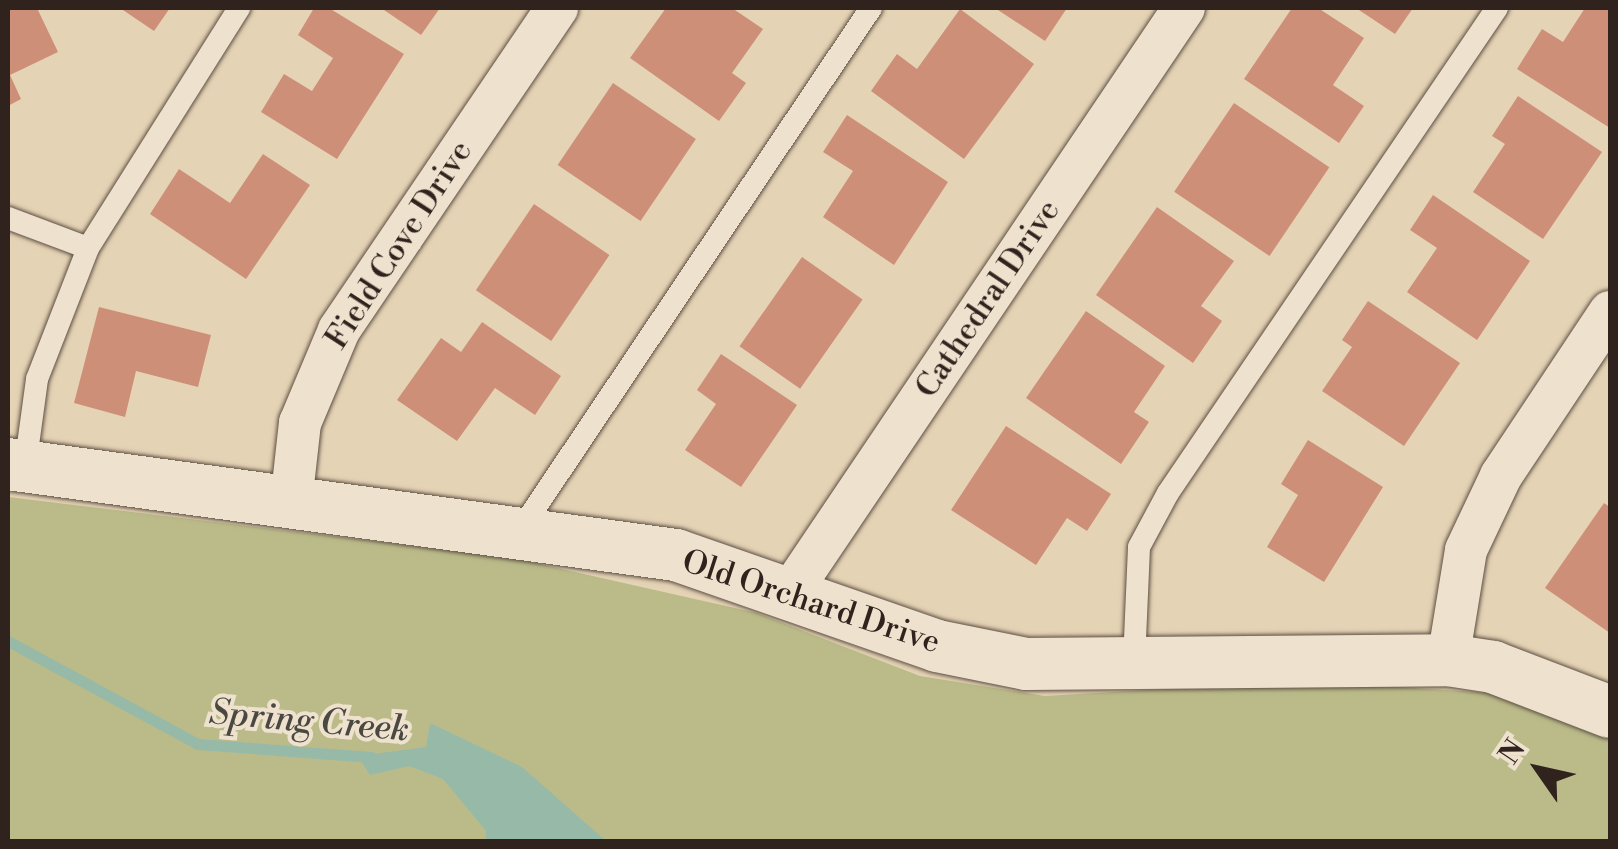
<!DOCTYPE html>
<html>
<head>
<meta charset="utf-8">
<style>
  body { margin:0 }
  #map { position:relative; width:1618px; height:849px; overflow:hidden; background:#e5d3b5; font-family:"Libre Bodoni",serif }
  div>[style] { position:absolute }
  .green>* { inset:0; background:#bbbb8a }
  .water>* { inset:0; background:#97b9a8 }
  .stream>* { height:11px; margin:-5.5px; padding:0 5.5px; transform-origin:5.5px; border-radius:5.5px; background:#97b9a8 }
  .building>* { inset:0; background:#ce8f79; transform-origin:0 0 }
  .roads { filter:drop-shadow(0 0 2px #5d4f43) drop-shadow(0 0 2px #5d4f43) }
  .service>* { height:22px; margin:-11px; padding:0 11px; transform-origin:11px; border-radius:11px; background:#eee2cf }
  .minor>* { height:42px; margin:-21px; padding:0 21px; transform-origin:21px; border-radius:21px; background:#eee2cf }
  .tertiary>* { height:52px; margin:-26px; padding:0 26px; transform-origin:26px; border-radius:26px; background:#eee2cf }
  span { translate:-50% -50%; white-space:nowrap; text-align:center; line-height:1.15; -webkit-text-stroke:8px #eee2cf; paint-order:stroke }
  .street-label { font-size:32px; color:#30231d }
  .water-label { font-size:35px; color:#4a4840; font-style:italic }
  .frame { position:absolute; inset:0; border:10px solid #30231d; pointer-events:none }
  .north { position:absolute; left:1488px; top:719px; width:100px; height:100px; -webkit-text-stroke:8px #eee2cf; paint-order:stroke; rotate:304deg; font-size:28px; font-weight:700; line-height:40px; text-align:center; color:#30231d }
  .north::after { content:''; display:block; margin:auto; width:35px; height:45px; background:#30231d; clip-path:polygon(50% 0,100% 100%,50% 72%,0 100%) }
</style>
</head>
<body>
<div id="map">
  <div class="green">
    <i style="clip-path:polygon(8px 497px,513px 558px,757px 613px,920px 676px,1045px 696px,1302px 681px,1493px 693px,1610px 733px,1610px 841px,8px 841px)"></i>
  </div>
  <div class="water">
    <i style="clip-path:polygon(430px 723px,522px 767px,606px 841px,486px 841px,486px 831px,443px 779px,409px 766px,370px 775px,358px 756px,426px 747px)"></i>
  </div>
  <div class="stream">
    <i style="left:8px;top:641px;width:216px;rotate:28.5deg"></i>
    <i style="left:198px;top:744px;width:174px;rotate:4.3deg"></i>
  </div>
  <div class="building">
    <i style="clip-path:polygon(8px 8px,37px 8px,58px 52px,10px 75px,21px 99px,8px 106px)"></i>
    <i style="clip-path:polygon(120px 8px,170px 8px,154px 31px)"></i>
    <i style="clip-path:polygon(314px 8px,329px 8px,404px 54px,337px 159px,261px 112px,284px 74px,312px 91px,333px 58px,298px 35px)"></i>
    <i style="clip-path:polygon(381px 8px,440px 8px,421px 35px)"></i>
    <i style="clip-path:polygon(666px 8px,732px 8px,763px 29px,732px 73px,746px 83px,719px 121px,630px 58px)"></i>
    <i style="clip-path:polygon(995px 8px,1067px 8px,1045px 41px)"></i>
    <i style="clip-path:polygon(1292px 8px,1318px 8px,1364px 38px,1333px 85px,1364px 106px,1339px 143px,1244px 79px)"></i>
    <i style="clip-path:polygon(1356px 8px,1413px 8px,1395px 34px)"></i>
    <i style="clip-path:polygon(1585px 8px,1610px 8px,1610px 128px,1517px 69px,1542px 29px,1563px 42px)"></i>
    <i style="clip-path:polygon(960px 9px,1034px 64px,964px 159px,871px 91px,897px 54px,917px 69px)"></i>
    <i style="left:613px;top:83px;width:100px;height:99px;rotate:34deg"></i>
    <i style="clip-path:polygon(1518px 96px,1602px 152px,1543px 239px,1473px 192px,1505px 144px,1492px 136px)"></i>
    <i style="left:1234px;top:103px;width:115px;height:107px;rotate:34deg"></i>
    <i style="clip-path:polygon(847px 115px,948px 182px,894px 265px,823px 217px,853px 171px,823px 152px)"></i>
    <i style="clip-path:polygon(263px 154px,310px 185px,246px 279px,150px 214px,179px 169px,230px 203px)"></i>
    <i style="clip-path:polygon(1433px 195px,1530px 261px,1477px 340px,1407px 292px,1437px 248px,1410px 230px)"></i>
    <i style="left:534px;top:204px;width:91px;height:104px;rotate:34deg"></i>
    <i style="clip-path:polygon(1157px 207px,1234px 261px,1201px 306px,1222px 321px,1193px 363px,1096px 295px)"></i>
    <i style="left:802px;top:257px;width:74px;height:109px;rotate:35deg"></i>
    <i style="clip-path:polygon(1368px 301px,1460px 363px,1404px 446px,1322px 391px,1352px 347px,1342px 340px)"></i>
    <i style="clip-path:polygon(99px 307px,211px 335px,198px 387px,136px 371px,125px 417px,74px 403px)"></i>
    <i style="clip-path:polygon(1086px 311px,1165px 366px,1134px 412px,1149px 422px,1121px 464px,1026px 398px)"></i>
    <i style="clip-path:polygon(482px 322px,561px 376px,535px 415px,495px 388px,457px 441px,397px 400px,441px 338px,461px 352px)"></i>
    <i style="clip-path:polygon(721px 354px,797px 405px,741px 487px,685px 450px,716px 404px,697px 390px)"></i>
    <i style="clip-path:polygon(1006px 426px,1111px 494px,1087px 531px,1067px 518px,1036px 565px,951px 510px)"></i>
    <i style="clip-path:polygon(1308px 440px,1383px 487px,1324px 582px,1267px 547px,1298px 495px,1281px 484px)"></i>
    <i style="clip-path:polygon(1604px 503px,1610px 507px,1610px 633px,1545px 588px)"></i>
  </div>
  <div class="roads">
    <div class="service">
      <i style="left:8px;top:218px;width:85px;rotate:20.6deg"></i>
      <i style="left:25px;top:467px;width:89px;rotate:-82.2deg"></i>
      <i style="left:37px;top:379px;width:141px;rotate:-68.7deg"></i>
      <i style="left:88px;top:248px;width:284px;rotate:-57.8deg"></i>
      <i style="left:519px;top:532px;width:631px;rotate:-56.11deg"></i>
      <i style="left:1134px;top:662px;width:115px;rotate:-87.5deg"></i>
      <i style="left:1139px;top:547px;width:61px;rotate:-61.8deg"></i>
      <i style="left:1168px;top:493px;width:586px;rotate:-55.85deg"></i>
    </div>
    <div class="minor">
      <i style="left:291px;top:503px;width:81px;rotate:-83.6deg"></i>
      <i style="left:300px;top:423px;width:101px;rotate:-67.2deg"></i>
      <i style="left:339px;top:330px;width:389px;rotate:-55.9deg"></i>
      <i style="left:791px;top:591px;width:703px;rotate:-56.02deg"></i>
      <i style="left:1448px;top:660px;width:111px;rotate:-80.7deg"></i>
      <i style="left:1466px;top:550px;width:82px;rotate:-64.7deg"></i>
      <i style="left:1501px;top:476px;width:197px;rotate:-56.4deg"></i>
    </div>
    <div class="tertiary">
      <i style="left:8px;top:464px;width:674px;rotate:7.76deg"></i>
      <i style="left:676px;top:555px;width:276px;rotate:19.2deg"></i>
      <i style="left:937px;top:646px;width:91px;rotate:11.4deg"></i>
      <i style="left:1026px;top:664px;width:422px;rotate:-0.5deg"></i>
      <i style="left:1448px;top:660px;width:46px;rotate:8.8deg"></i>
      <i style="left:1493px;top:667px;width:125px;rotate:21deg"></i>
    </div>
  </div>
  <div class="street-label">
    <span style="left:399px;top:245px;rotate:-57deg">Field Cove Drive</span>
    <span style="left:988px;top:299px;rotate:-56deg">Cathedral Drive</span>
    <span style="left:811px;top:602px;rotate:18deg">Old Orchard Drive</span>
  </div>
  <div class="water-label">
    <span style="left:309px;top:722px;rotate:5deg">Spring Creek</span>
  </div>
  <div class="frame"></div>
  <div class="north">N</div>
</div>
</body>
</html>
